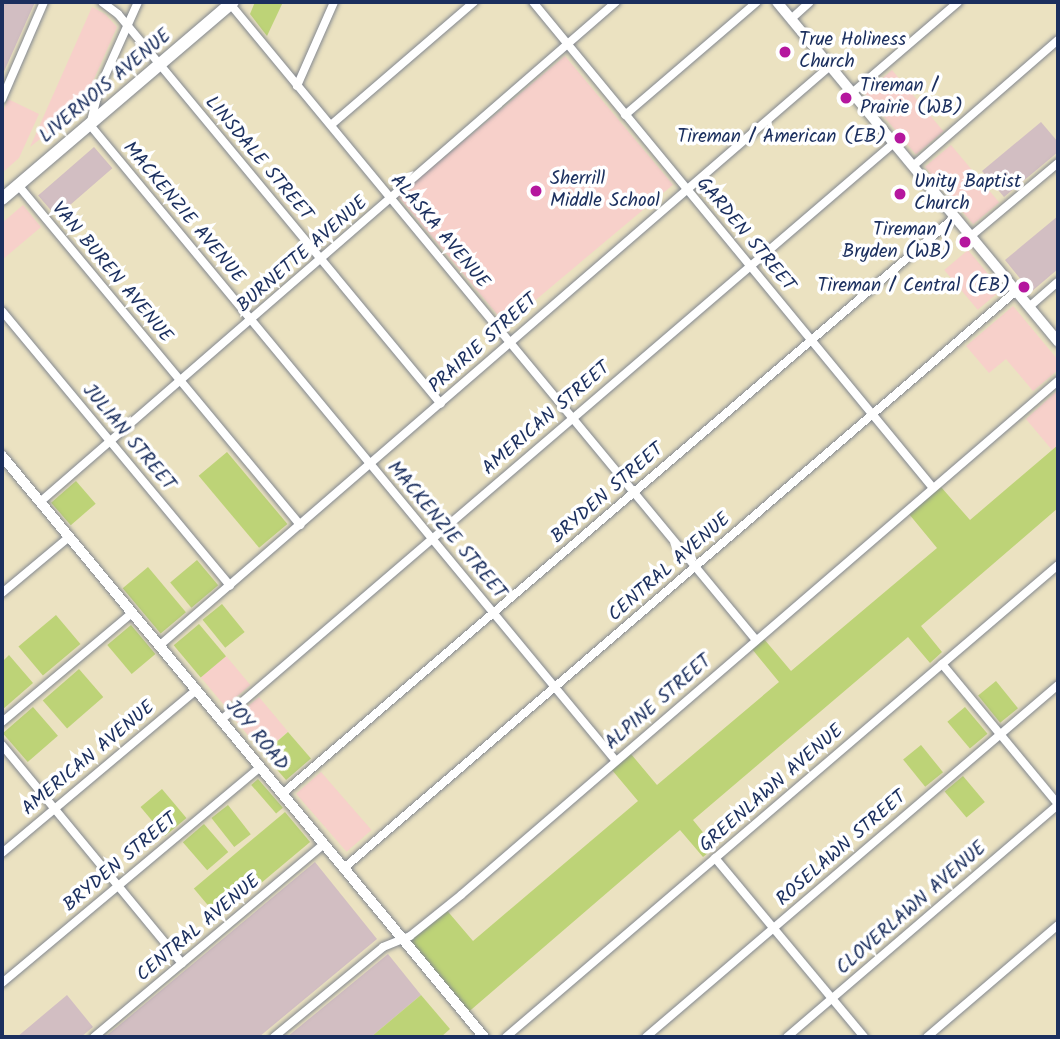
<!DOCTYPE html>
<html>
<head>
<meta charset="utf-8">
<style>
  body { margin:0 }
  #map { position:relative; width:1060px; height:1039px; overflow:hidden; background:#ebe2c1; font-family:Kalam,sans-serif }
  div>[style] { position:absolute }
  .built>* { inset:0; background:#f7d0ca; transform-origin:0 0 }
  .industrial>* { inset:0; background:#d2bec2; transform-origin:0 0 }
  .green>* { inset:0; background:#bdd377; transform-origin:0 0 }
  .roads { filter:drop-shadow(0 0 2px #838890) drop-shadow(0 0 2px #838890) }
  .street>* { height:8px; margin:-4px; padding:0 4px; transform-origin:4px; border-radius:4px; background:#fff }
  .secondary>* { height:10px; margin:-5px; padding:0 5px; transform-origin:5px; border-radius:5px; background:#fff }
  .primary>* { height:12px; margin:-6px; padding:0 6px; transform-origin:6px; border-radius:6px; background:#fff }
  .dots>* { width:19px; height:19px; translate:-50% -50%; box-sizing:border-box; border:4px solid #fff; border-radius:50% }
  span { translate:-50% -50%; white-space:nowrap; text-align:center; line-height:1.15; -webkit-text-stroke:7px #fff; paint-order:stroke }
  .poi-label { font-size:19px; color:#1b2f5e }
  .left { translate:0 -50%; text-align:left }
  .right { translate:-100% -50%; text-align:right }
  .street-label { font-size:19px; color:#1b2f5e }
  .frame { position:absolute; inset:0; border:4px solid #1b2f5e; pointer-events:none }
</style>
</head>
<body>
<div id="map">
  <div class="built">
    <i style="clip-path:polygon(92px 7px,105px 14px,117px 27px,82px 106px,30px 147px)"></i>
    <i style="left:565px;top:56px;width:168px;height:218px;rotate:50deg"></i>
    <i style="left:892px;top:70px;width:80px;height:36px;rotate:50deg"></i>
    <i style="clip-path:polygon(8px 99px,39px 114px,19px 158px,2px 173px,2px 114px)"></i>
    <i style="left:951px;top:145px;width:75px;height:34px;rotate:50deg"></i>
    <i style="clip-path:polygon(23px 205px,41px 227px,2px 260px,2px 223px)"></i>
    <i style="left:968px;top:250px;width:52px;height:31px;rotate:50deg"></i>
    <i style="clip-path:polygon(1013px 306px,1058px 360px,1058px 370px,1033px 391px,1006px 359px,989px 373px,966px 346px)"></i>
    <i style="clip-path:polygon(1058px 390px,1058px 445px,1052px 450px,1026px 419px)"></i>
    <i style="left:226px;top:656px;width:38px;height:33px;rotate:50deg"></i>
    <i style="left:259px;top:697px;width:45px;height:33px;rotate:50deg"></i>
    <i style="left:321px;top:772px;width:77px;height:33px;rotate:49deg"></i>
  </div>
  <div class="industrial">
    <i style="clip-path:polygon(2px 2px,35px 2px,2px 76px)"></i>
    <i style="clip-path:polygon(1041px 122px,1058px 142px,1058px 152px,1004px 197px,982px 171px)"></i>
    <i style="left:94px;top:147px;width:28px;height:74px;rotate:49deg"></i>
    <i style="clip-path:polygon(1058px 216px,1058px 269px,1031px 292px,1005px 260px)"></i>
    <i style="clip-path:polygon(315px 862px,377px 939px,259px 1037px,105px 1037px)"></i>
    <i style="clip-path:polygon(388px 954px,421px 995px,371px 1037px,287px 1037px)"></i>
    <i style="clip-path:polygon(67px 995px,93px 1027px,81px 1037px,17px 1037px)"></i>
  </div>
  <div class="green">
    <i style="clip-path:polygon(255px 2px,283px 2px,267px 36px,250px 14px)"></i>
    <i style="clip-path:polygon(1058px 445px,1058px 508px,921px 626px,942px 652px,930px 663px,908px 637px,693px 820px,715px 847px,703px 857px,680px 830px,465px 1015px,405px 941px,444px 907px,473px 941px,638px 801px,612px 770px,631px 754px,657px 785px,779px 682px,752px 649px,764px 639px,791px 671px,937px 548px,909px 514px,941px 487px,970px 520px)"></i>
    <i style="left:227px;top:452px;width:94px;height:37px;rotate:50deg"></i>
    <i style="left:76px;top:481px;width:30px;height:33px;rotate:49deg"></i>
    <i style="left:197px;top:560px;width:33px;height:35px;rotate:50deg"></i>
    <i style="left:148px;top:567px;width:59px;height:33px;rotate:50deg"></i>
    <i style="left:222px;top:604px;width:36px;height:25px;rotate:51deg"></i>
    <i style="left:56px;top:615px;width:38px;height:49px;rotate:50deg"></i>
    <i style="left:199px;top:624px;width:42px;height:33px;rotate:50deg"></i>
    <i style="left:131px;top:625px;width:38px;height:31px;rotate:50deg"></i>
    <i style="clip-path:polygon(9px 655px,33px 683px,2px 710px,2px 662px)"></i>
    <i style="left:79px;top:669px;width:37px;height:48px;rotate:49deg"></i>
    <i style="left:996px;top:681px;width:35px;height:23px;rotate:51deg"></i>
    <i style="left:33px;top:707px;width:38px;height:40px;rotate:49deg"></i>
    <i style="left:965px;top:707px;width:35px;height:23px;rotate:50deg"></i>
    <i style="left:288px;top:732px;width:35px;height:33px;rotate:49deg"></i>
    <i style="left:921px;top:745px;width:35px;height:23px;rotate:51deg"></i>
    <i style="left:963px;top:776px;width:34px;height:24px;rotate:50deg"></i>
    <i style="left:258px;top:779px;width:38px;height:9px;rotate:49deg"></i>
    <i style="left:162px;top:789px;width:38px;height:28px;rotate:50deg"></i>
    <i style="left:228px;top:805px;width:37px;height:21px;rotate:52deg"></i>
    <i style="left:285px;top:812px;width:39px;height:119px;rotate:50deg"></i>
    <i style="left:204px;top:824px;width:37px;height:28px;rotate:49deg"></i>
    <i style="clip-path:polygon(421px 995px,450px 1029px,441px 1037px,371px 1037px)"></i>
  </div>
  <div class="roads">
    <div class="street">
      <i style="left:102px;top:2px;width:20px;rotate:37deg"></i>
      <i style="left:118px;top:14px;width:506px;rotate:50.37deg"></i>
      <i style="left:138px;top:2px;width:95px;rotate:114.1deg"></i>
      <i style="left:99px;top:89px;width:37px;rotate:104deg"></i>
      <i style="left:90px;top:125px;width:825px;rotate:50.41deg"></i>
      <i style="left:533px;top:2px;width:629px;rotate:50.54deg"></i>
      <i style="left:231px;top:5px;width:824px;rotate:50.42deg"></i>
      <i style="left:791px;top:19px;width:25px;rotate:-42deg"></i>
      <i style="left:297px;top:86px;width:92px;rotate:-66.2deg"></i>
      <i style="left:852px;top:93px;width:140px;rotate:-40.6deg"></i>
      <i style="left:2px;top:99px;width:106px;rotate:-66.6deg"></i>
      <i style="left:625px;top:115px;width:174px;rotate:-40.6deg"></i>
      <i style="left:331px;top:125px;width:189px;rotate:-40.7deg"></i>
      <i style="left:913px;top:166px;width:192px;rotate:-41deg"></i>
      <i style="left:18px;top:185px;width:442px;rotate:50.3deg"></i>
      <i style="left:971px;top:236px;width:114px;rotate:-40deg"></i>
      <i style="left:1029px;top:307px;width:38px;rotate:-41deg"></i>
      <i style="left:2px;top:311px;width:357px;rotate:50.3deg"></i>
      <i style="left:40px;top:502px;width:763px;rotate:-40.96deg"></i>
      <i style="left:2px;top:593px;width:87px;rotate:-39.9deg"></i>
      <i style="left:159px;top:646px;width:887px;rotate:-40.84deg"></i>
      <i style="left:942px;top:664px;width:182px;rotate:50.4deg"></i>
      <i style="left:221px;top:720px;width:886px;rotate:-40.61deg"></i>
      <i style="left:2px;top:722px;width:170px;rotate:-40deg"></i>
      <i style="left:2px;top:745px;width:283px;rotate:50.5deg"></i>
      <i style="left:282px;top:794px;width:886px;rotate:-40.61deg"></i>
      <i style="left:2px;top:853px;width:253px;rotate:-40deg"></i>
      <i style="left:715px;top:858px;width:233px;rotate:50.2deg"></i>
      <i style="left:344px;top:868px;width:886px;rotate:-40.65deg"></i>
      <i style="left:2px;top:983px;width:336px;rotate:-39.9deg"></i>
      <i style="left:94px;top:1037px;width:300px;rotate:-40deg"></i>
      <i style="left:274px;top:1037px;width:141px;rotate:-39.5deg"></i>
      <i style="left:383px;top:947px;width:29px;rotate:-22deg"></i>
      <i style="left:410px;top:936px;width:65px;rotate:-38.8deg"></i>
      <i style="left:461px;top:895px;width:788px;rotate:-40.73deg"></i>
      <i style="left:506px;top:1037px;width:726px;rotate:-40.53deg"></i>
      <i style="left:646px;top:1037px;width:542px;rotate:-40.51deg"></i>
      <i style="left:787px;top:1037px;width:357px;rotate:-40.6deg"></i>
      <i style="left:927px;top:1037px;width:172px;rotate:-40.5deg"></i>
    </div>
    <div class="secondary">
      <i style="left:777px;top:2px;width:441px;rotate:50.4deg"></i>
      <i style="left:2px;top:456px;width:755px;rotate:50.32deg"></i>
    </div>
    <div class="primary">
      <i style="left:2px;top:199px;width:304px;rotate:-40.5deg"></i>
    </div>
  </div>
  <div class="dots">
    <i style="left:785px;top:52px;background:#b5179e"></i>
    <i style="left:846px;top:98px;background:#b5179e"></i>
    <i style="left:900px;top:138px;background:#b5179e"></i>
    <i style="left:536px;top:191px;background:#b5179e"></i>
    <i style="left:900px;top:194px;background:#b5179e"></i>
    <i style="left:965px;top:242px;background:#b5179e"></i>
    <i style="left:1024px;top:287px;background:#b5179e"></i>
  </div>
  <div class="poi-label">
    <span class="left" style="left:799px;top:52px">True Holiness<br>Church</span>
    <span class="left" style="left:860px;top:98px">Tireman /<br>Prairie (WB)</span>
    <span class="right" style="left:886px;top:138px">Tireman / American (EB)</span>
    <span class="left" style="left:550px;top:191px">Sherrill<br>Middle School</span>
    <span class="left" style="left:914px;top:194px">Unity Baptist<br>Church</span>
    <span class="right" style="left:951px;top:242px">Tireman /<br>Bryden (WB)</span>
    <span class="right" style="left:1010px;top:287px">Tireman / Central (EB)</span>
  </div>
  <div class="street-label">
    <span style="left:106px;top:87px;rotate:-40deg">LIVERNOIS AVENUE</span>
    <span style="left:258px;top:159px;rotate:50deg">LINSDALE STREET</span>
    <span style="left:183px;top:213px;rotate:50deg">MACKENZIE AVENUE</span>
    <span style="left:439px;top:232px;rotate:50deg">ALASKA AVENUE</span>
    <span style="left:745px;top:235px;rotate:50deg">GARDEN STREET</span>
    <span style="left:303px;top:255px;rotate:-41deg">BURNETTE AVENUE</span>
    <span style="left:111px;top:273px;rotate:50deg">VAN BUREN AVENUE</span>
    <span style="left:484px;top:344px;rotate:-42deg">PRAIRIE STREET</span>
    <span style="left:547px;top:419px;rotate:-41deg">AMERICAN STREET</span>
    <span style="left:128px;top:438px;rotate:50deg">JULIAN STREET</span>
    <span style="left:608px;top:494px;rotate:-41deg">BRYDEN STREET</span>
    <span style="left:446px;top:531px;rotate:50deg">MACKENZIE STREET</span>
    <span style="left:670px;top:568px;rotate:-41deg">CENTRAL AVENUE</span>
    <span style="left:659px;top:703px;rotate:-41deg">ALPINE STREET</span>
    <span style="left:256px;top:736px;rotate:50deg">JOY ROAD</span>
    <span style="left:89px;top:759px;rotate:-40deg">AMERICAN AVENUE</span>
    <span style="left:772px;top:789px;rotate:-41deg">GREENLAWN AVENUE</span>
    <span style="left:842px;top:849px;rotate:-41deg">ROSELAWN STREET</span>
    <span style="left:121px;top:863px;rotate:-40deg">BRYDEN STREET</span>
    <span style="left:912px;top:909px;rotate:-41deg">CLOVERLAWN AVENUE</span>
    <span style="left:199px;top:929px;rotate:-40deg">CENTRAL AVENUE</span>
  </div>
  <div class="frame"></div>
</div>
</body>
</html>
